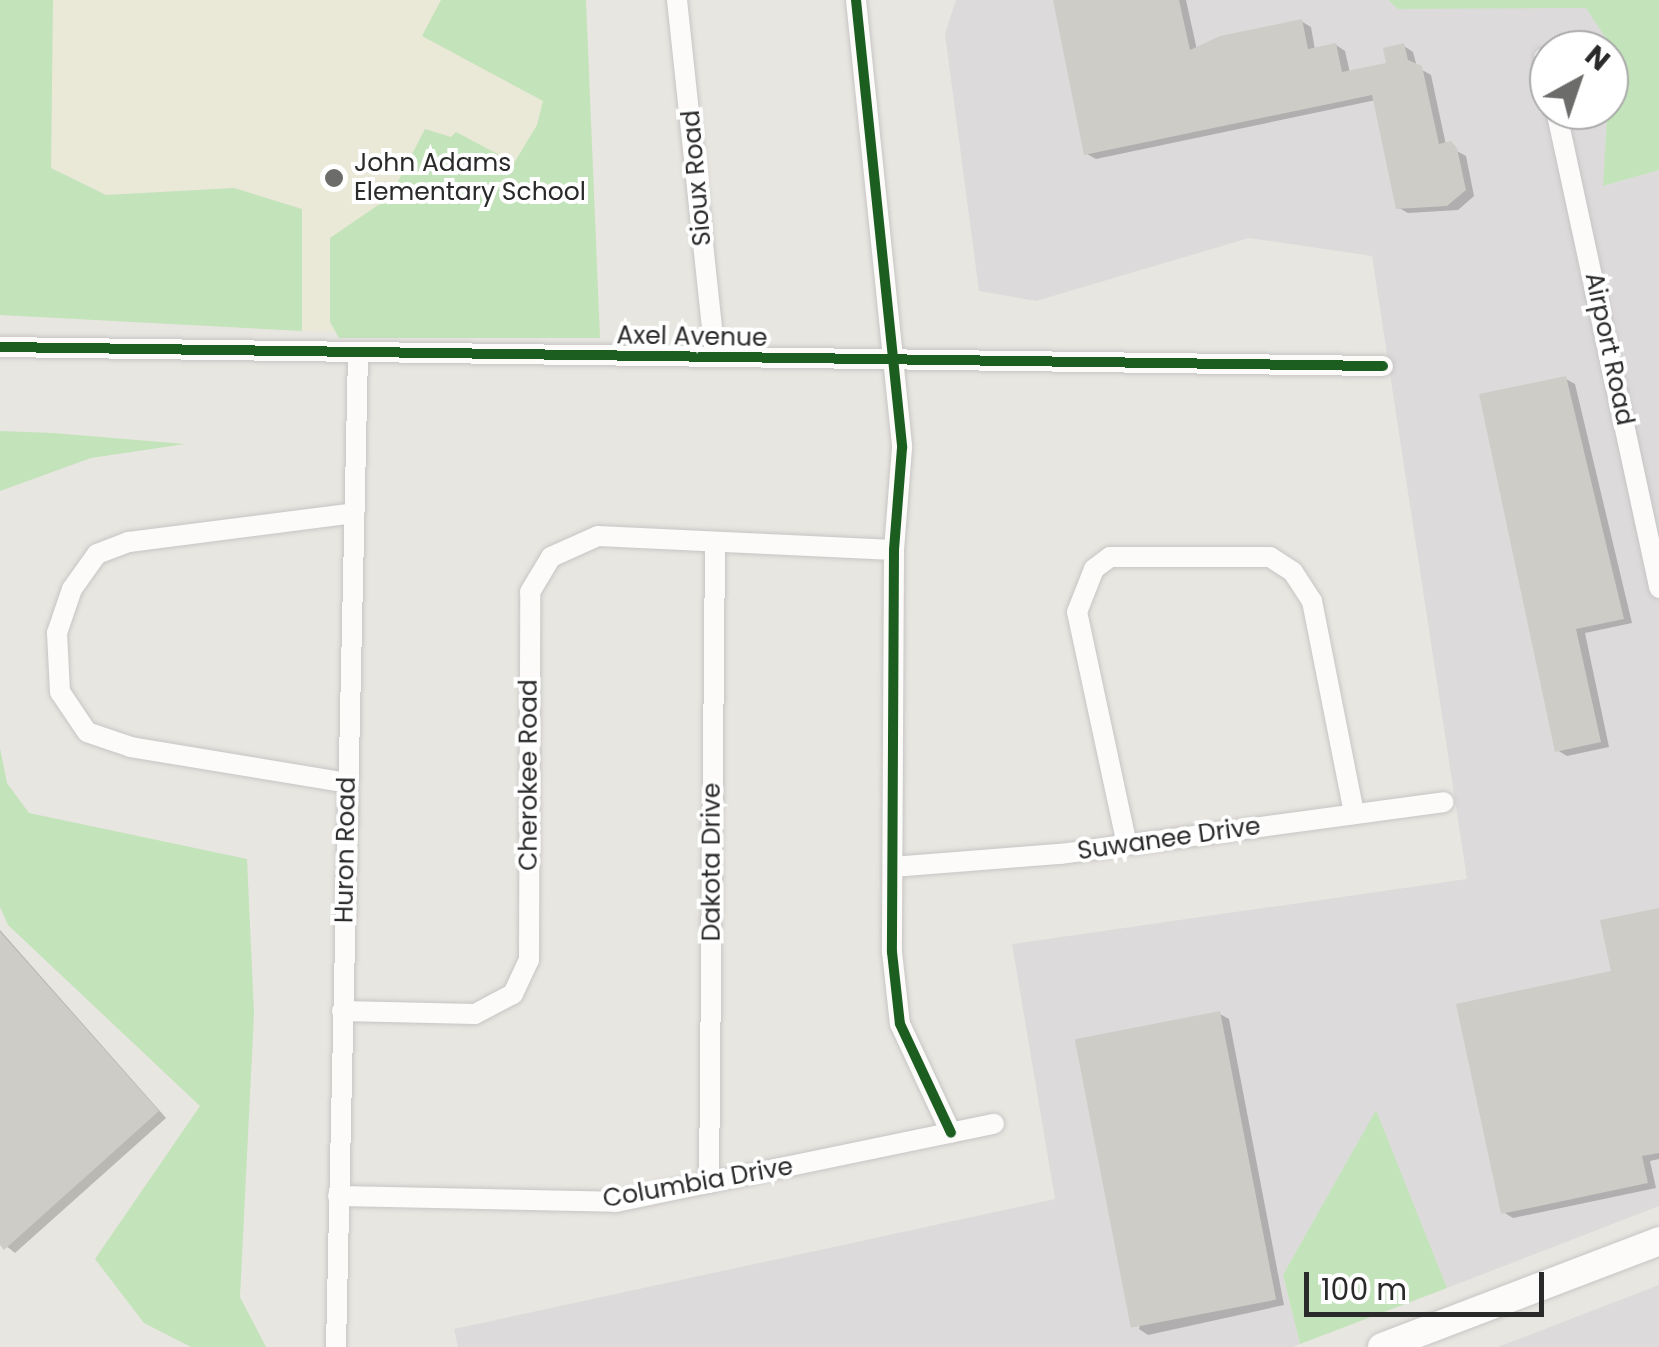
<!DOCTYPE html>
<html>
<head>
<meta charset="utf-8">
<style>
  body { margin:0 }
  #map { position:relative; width:1659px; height:1347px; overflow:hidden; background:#e8e6e0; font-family:Poppins,sans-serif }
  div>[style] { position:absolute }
  .industrial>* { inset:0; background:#dddadb }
  .education>* { inset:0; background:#eae8d6 }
  .green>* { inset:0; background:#c3e3ba }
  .shadow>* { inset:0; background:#0003 }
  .building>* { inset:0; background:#cdccc7; transform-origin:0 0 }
  .roads { filter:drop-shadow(0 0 2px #c6c5c5) drop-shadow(0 0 2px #c6c5c5) }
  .minor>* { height:20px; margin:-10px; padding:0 10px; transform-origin:10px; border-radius:10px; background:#fcfbfa }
  .secondary>* { height:28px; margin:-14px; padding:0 14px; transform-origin:14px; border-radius:14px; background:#fcfbfa }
  .cycleway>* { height:10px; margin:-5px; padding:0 5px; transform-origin:5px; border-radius:5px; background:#1b5e20 }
  .dots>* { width:28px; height:28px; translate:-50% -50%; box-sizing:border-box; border:5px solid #fff; border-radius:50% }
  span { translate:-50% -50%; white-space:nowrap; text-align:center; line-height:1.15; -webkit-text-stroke:8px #fff; paint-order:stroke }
  .poi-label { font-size:25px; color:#2a2a2a }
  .left { translate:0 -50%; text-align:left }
  .street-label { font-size:25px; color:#2a2a2a }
  .north { position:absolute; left:1529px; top:30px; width:100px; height:100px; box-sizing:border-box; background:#fff; border:2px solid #aaa; border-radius:50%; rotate:40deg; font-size:28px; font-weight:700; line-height:40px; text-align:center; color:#2a2a2a }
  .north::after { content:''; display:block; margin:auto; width:35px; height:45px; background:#6c6c6a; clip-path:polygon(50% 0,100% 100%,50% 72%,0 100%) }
  .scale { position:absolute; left:1304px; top:1272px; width:240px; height:45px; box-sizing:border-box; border:5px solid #2a2a2a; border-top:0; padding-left:12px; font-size:30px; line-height:35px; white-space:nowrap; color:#2a2a2a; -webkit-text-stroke:8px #fff; paint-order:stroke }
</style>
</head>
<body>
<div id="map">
  <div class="industrial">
    <i style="clip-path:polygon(956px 0,1388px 0,1398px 9px,1586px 7px,1611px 45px,1609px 82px,1609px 50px,1549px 50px,1549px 110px,1607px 110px,1604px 186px,1659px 170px,1659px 1206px,1447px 1288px,1376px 1111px,1283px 1275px,1300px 1344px,1293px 1347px,458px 1347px,454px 1329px,1055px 1199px,1012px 944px,1467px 879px,1372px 256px,1249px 238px,1036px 301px,979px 291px,945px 34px)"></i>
    <i style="clip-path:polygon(1659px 1285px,1659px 1347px,1498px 1347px)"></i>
  </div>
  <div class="education">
    <i style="clip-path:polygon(53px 0,586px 0,600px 338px,302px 331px,301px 209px,234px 188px,106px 195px,51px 168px)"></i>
  </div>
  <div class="green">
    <i style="clip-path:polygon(0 0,53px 0,51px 168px,106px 195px,234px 188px,302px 209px,302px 331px,0 315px)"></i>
    <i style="clip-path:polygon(441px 0,586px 0,600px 338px,339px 338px,330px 322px,330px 238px,390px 197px,425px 129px,451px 137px,456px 132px,514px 163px,537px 125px,543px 101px,422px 36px)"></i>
    <i style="clip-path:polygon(1388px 0,1659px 0,1659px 170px,1603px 186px,1611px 46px,1586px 8px,1398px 9px)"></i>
    <i style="clip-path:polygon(0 431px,53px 433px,185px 444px,91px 458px,0 491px)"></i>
    <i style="clip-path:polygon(0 748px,7px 783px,29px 813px,247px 859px,254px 1014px,240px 1297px,266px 1347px,191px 1347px,144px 1323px,95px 1259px,200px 1106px,8px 925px,0 907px)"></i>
    <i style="clip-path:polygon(1376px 1110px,1447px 1288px,1300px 1344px,1283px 1275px)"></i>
  </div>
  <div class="shadow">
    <i style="clip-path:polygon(1056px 0,1186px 0,1197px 50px,1301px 21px,1311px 27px,1315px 50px,1336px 45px,1345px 51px,1350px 73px,1389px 65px,1404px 46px,1413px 52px,1417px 67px,1431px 75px,1446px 145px,1466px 156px,1474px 196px,1458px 210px,1408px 213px,1399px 208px,1376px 100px,1096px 159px,1087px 154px)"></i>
    <i style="clip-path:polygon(1566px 379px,1575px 384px,1632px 623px,1585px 633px,1609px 747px,1567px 756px,1557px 750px)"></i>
    <i style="clip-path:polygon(1659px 910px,1659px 1159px,1650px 1161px,1656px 1188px,1513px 1218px,1503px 1212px,1614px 973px)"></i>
    <i style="clip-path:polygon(0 930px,166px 1118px,15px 1253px,0 1241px)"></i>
    <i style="clip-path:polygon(1220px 1014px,1229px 1019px,1284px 1305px,1148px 1335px,1139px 1329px)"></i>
  </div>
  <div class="building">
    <i style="clip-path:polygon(1053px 0,1179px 0,1190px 50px,1220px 36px,1302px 19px,1308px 49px,1336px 43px,1342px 72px,1386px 63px,1383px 48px,1404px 43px,1408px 60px,1422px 66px,1439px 144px,1451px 141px,1457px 148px,1466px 190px,1447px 206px,1396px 209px,1372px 95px,1084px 155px)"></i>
    <i style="clip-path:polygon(1566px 376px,1624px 619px,1576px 629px,1601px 742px,1555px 752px,1479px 394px)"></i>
    <i style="clip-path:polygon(1659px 908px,1659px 1153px,1642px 1156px,1648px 1183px,1501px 1214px,1456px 1004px,1611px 971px,1600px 920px)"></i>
    <i style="clip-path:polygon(0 932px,159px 1111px,4px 1250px,0 1245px)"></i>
    <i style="left:1220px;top:1011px;width:294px;height:148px;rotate:79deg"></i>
  </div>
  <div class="roads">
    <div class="minor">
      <i style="left:677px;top:0;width:359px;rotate:83.9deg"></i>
      <i style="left:856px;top:0;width:450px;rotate:84.1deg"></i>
      <i style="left:902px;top:448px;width:102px;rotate:94.5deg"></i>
      <i style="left:894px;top:550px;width:402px;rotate:90.3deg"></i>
      <i style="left:892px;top:952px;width:72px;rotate:83.7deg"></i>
      <i style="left:900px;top:1024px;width:120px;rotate:64.9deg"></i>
      <i style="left:1544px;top:58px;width:23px;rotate:77deg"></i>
      <i style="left:1556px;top:110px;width:489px;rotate:77.8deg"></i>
      <i style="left:0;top:347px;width:1383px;rotate:0.79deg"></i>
      <i style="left:348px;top:783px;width:220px;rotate:-170.6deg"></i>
      <i style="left:131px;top:747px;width:46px;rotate:-161.2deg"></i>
      <i style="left:87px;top:732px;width:48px;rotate:-124deg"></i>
      <i style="left:60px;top:692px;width:59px;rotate:-92.9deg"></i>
      <i style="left:57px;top:633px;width:46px;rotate:-71.2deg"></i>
      <i style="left:72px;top:589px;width:43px;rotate:-54.5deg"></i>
      <i style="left:97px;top:554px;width:34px;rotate:-21deg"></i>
      <i style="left:129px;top:542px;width:227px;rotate:-7.3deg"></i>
      <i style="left:1127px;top:845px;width:238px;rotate:-102.1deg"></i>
      <i style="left:1077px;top:612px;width:46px;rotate:-68.4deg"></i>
      <i style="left:1094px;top:569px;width:20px;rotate:-37deg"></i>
      <i style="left:1110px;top:557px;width:160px"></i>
      <i style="left:1270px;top:557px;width:27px;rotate:33deg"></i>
      <i style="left:1293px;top:572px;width:35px;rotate:57deg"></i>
      <i style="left:1312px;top:601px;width:217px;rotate:78.8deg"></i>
      <i style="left:893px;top:867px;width:168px;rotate:-4.5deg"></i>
      <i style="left:1060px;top:854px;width:387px;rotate:-7.7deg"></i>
      <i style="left:342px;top:1011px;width:133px;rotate:1.3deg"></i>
      <i style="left:475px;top:1014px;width:43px;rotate:-27.8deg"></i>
      <i style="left:513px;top:994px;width:38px;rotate:-65deg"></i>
      <i style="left:529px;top:960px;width:368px;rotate:-89.8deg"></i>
      <i style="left:530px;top:592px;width:41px;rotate:-59deg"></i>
      <i style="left:551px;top:557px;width:51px;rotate:-24.1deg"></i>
      <i style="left:598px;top:536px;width:296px;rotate:2.7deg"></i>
      <i style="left:709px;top:1183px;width:641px;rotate:-89.46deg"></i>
      <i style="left:338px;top:1196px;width:278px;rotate:1.2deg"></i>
      <i style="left:616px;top:1202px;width:386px;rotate:-11.7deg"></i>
      <i style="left:336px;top:1347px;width:995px;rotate:-88.73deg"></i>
    </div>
    <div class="secondary">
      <i style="left:1382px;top:1347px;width:297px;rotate:-20.9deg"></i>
    </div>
  </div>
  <div class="cycleway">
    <i style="left:856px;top:0;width:450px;rotate:84.1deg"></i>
    <i style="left:902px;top:448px;width:102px;rotate:94.5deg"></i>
    <i style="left:894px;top:550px;width:402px;rotate:90.3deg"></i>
    <i style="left:892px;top:952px;width:72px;rotate:83.7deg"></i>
    <i style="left:900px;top:1024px;width:120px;rotate:64.9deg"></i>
    <i style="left:0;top:347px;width:1383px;rotate:0.79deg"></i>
  </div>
  <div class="dots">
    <i style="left:334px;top:178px;background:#6c6c6a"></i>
  </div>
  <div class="poi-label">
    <span class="left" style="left:354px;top:178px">John Adams<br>Elementary School</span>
  </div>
  <div class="street-label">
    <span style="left:697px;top:178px;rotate:-95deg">Sioux Road</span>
    <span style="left:692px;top:337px;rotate:1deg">Axel Avenue</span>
    <span style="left:1609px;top:349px;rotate:78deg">Airport Road</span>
    <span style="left:529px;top:775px;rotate:-90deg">Cherokee Road</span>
    <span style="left:1169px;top:839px;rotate:-8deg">Suwanee Drive</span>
    <span style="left:346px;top:850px;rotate:-89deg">Huron Road</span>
    <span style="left:712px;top:862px;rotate:-90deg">Dakota Drive</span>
    <span style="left:698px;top:1183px;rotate:-10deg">Columbia Drive</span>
  </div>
  <div class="north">N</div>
  <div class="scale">100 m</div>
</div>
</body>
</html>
